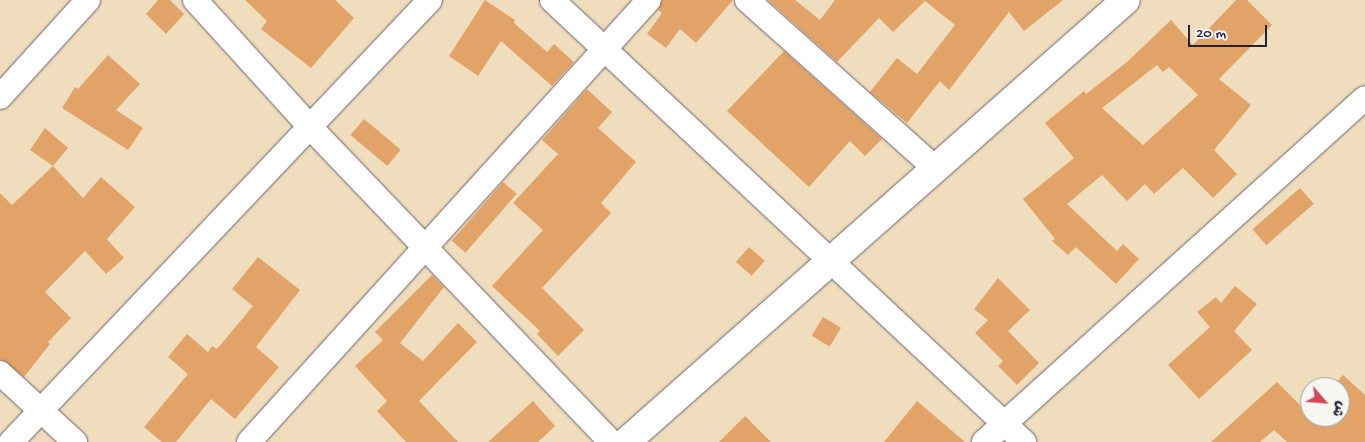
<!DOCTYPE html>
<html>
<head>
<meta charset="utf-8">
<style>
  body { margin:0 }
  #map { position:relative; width:1365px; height:442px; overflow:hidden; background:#f0ddbe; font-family:"Gochi Hand","Playpen Sans Arabic",sans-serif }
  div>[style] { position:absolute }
  .building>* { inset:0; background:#e2a369; transform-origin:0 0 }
  .roads { filter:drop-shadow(0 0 1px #6a6369) drop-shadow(0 0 1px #6a6369) }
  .minor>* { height:24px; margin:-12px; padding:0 12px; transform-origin:12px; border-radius:12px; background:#fff }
  .tertiary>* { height:28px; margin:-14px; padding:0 14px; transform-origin:14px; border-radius:14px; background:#fff }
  span { translate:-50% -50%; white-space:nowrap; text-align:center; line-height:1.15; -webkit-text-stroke:4px #f6f6f2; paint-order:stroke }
  .north { position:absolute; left:1300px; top:377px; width:50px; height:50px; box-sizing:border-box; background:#f6f6f2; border:1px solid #a1a1a9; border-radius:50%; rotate:117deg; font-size:14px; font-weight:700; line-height:20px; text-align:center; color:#22223b }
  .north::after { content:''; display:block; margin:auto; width:18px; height:22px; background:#d1495b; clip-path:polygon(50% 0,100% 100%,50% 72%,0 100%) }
  .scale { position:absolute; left:1188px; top:25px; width:79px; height:22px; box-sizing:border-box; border:2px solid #22223b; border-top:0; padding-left:6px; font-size:15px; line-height:18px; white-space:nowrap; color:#22223b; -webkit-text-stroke:4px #f6f6f2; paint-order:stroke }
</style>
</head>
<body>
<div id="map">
  <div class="building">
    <i style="clip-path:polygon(158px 0,170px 0,184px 14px,166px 34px,146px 14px)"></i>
    <i style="clip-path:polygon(245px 0,335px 0,354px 18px,311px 68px,261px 29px,267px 21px)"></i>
    <i style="clip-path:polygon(485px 0,515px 20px,514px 23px,547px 52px,554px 44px,574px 62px,552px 86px,501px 41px,478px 76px,449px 56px)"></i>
    <i style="clip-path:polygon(662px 0,733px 0,696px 43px,680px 29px,666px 48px,647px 34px,662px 13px,658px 10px)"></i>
    <i style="clip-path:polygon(768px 0,795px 0,820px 20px,835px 0,1063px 0,1024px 31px,1009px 12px,949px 90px,940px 81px,907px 123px,870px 92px,897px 58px,917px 74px,955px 25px,925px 1px,893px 32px,879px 18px,837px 62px)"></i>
    <i style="clip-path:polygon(evenodd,1236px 0,1247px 0,1272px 25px,1219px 79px,1251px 105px,1214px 150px,1237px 174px,1213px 198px,1183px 168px,1154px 194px,1145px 184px,1127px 201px,1102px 175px,1067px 204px,1117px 251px,1123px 244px,1139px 259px,1116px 284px,1076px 247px,1068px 255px,1052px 241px,1055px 239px,1023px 199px,1074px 158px,1045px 123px,1084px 91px,1086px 94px,1127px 62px,1171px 20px,1193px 45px,1236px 0,1157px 65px,1163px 72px,1169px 67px,1198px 95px,1143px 145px,1102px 108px,1157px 65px)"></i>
    <i style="clip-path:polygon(784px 51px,882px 139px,865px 156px,850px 141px,809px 187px,727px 111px)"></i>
    <i style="clip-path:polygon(108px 55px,140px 84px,116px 110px,143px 128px,128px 150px,62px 108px,75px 87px,78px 89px)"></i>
    <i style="clip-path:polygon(587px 89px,612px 112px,598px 128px,636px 162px,601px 203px,611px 213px,542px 288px,584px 330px,558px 356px,537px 334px,540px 331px,492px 286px,543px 230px,513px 203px,558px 154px,542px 140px)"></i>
    <i style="left:364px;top:119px;width:48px;height:21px;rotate:40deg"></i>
    <i style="clip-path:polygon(45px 128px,68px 148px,53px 166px,83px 198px,101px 177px,135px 207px,107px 239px,124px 258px,106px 274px,85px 251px,45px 292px,71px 318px,48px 342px,50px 344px,24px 377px,0 359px,0 193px,12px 205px,53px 166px,30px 150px)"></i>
    <i style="left:503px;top:182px;width:18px;height:78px;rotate:41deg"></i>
    <i style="left:1300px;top:188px;width:21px;height:63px;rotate:49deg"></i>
    <i style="left:749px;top:247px;width:21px;height:20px;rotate:41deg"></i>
    <i style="clip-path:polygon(258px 257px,300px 290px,256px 347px,279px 367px,235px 419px,211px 399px,176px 442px,162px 442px,144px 427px,188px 374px,168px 357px,187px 334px,208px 352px,212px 346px,217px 349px,253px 306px,232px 289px)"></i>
    <i style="clip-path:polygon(432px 275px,444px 287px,400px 343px,423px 361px,458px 323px,477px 342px,419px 401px,458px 442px,406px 442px,377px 411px,387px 401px,355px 366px,383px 340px,375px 332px)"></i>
    <i style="clip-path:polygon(998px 278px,1030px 310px,1008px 331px,1039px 363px,1017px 385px,998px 366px,1003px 361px,975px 333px,988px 320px,974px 309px)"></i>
    <i style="clip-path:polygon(1235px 286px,1257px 304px,1234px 331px,1252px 350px,1199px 399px,1168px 365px,1210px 327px,1197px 312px,1216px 297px,1221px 303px)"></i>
    <i style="left:823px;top:317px;width:21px;height:22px;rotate:31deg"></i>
    <i style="clip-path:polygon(1343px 375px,1365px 395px,1365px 442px,1287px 442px,1274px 430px,1260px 442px,1211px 442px,1277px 382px,1308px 413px,1310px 411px,1310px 417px,1340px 417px,1340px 387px,1332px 387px)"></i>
    <i style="clip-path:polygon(533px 401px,555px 426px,538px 442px,488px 442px)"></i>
    <i style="clip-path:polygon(917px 401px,965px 442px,884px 442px)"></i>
    <i style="clip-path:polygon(745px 416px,771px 442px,719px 442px)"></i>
  </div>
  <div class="roads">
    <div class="minor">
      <i style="left:195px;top:0;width:173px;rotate:47.8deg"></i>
      <i style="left:311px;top:128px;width:434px;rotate:46.3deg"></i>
      <i style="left:552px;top:0;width:647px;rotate:43.12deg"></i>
      <i style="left:747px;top:0;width:254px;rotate:41.8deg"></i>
      <i style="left:0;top:97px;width:131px;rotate:-47.8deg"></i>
      <i style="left:0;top:373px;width:102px;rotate:42.6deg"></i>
      <i style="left:11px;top:442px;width:609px;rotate:-46.53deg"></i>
      <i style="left:249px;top:442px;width:596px;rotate:-47.86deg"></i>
      <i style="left:984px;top:442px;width:513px;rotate:-42.08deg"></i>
    </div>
    <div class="tertiary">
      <i style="left:626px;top:442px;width:667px;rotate:-41.48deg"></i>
    </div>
  </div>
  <div class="north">ش</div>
  <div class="scale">20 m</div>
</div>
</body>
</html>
